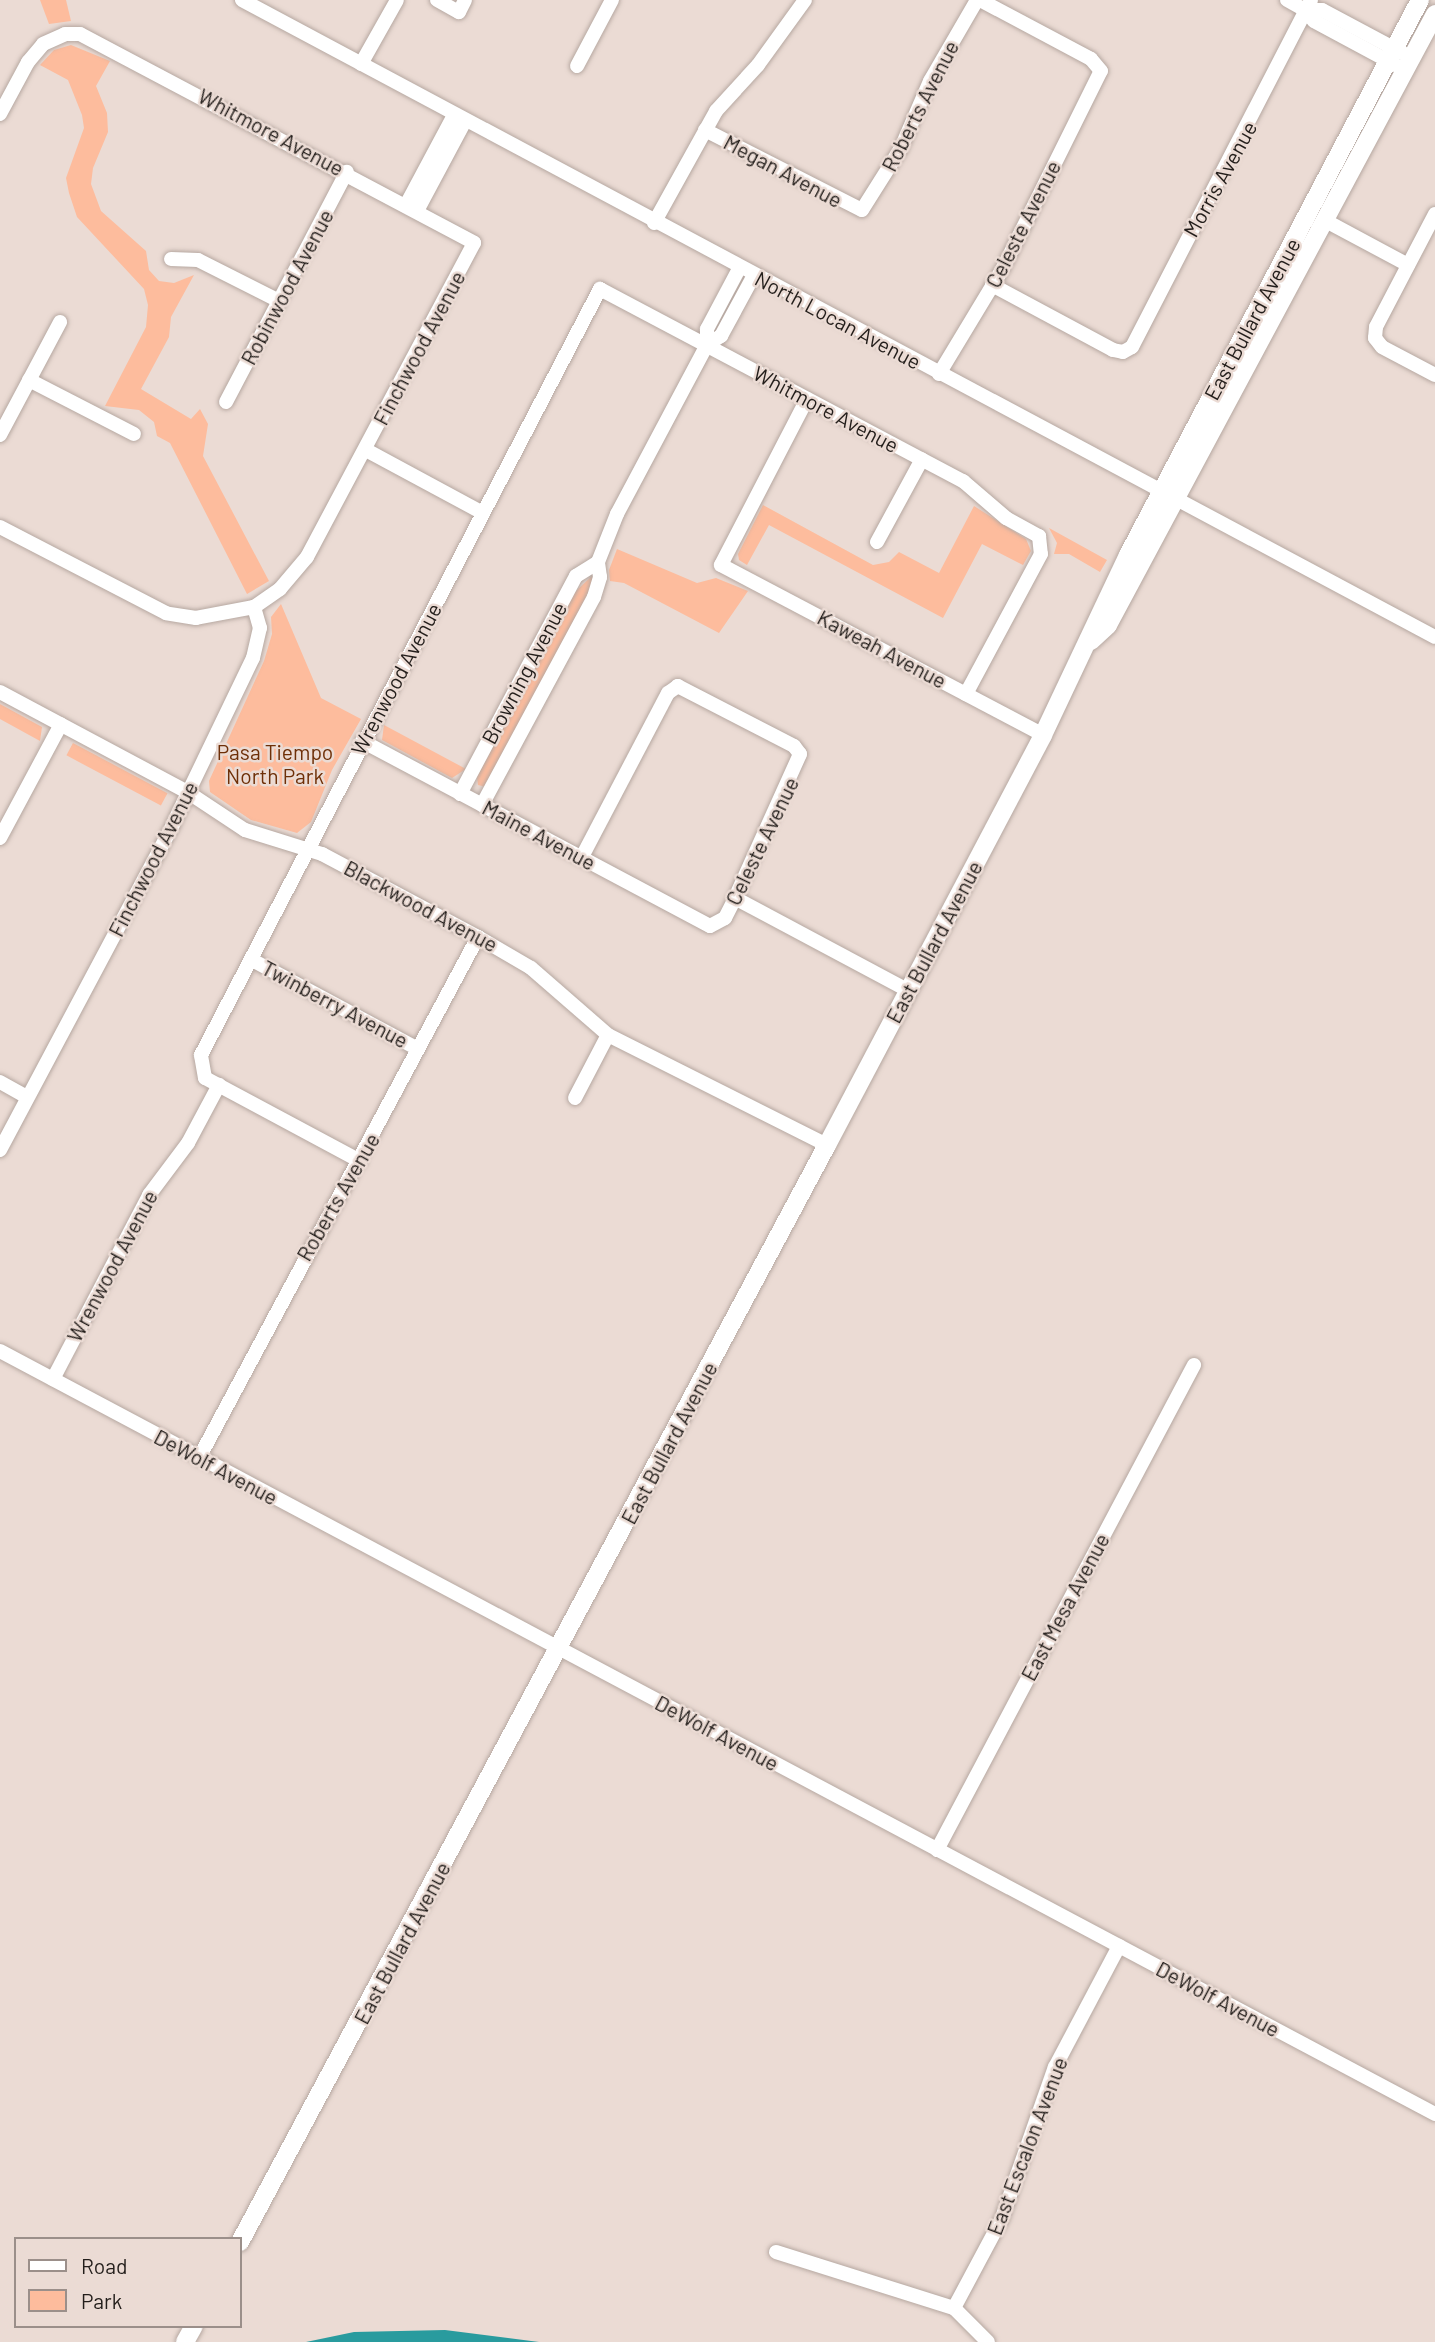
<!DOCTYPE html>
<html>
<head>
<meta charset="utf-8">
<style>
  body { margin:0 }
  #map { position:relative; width:1435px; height:2342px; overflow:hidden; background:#ebdbd4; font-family:Barlow,sans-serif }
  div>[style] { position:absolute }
  .green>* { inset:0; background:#fdbc9d; transform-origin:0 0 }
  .water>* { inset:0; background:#299b9e }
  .roads { filter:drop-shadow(0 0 2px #b6a8a1) drop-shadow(0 0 2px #b6a8a1) }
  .minor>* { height:14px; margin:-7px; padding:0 7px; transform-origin:7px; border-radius:7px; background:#fff }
  .major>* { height:18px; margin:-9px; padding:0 9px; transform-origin:9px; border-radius:9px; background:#fff }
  span { translate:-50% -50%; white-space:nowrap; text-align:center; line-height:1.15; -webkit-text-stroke:5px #ebdbd4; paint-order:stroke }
  .street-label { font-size:21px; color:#231e1b }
  .park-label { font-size:21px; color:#6e2f07 }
  .legend { position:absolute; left:14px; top:2237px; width:228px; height:91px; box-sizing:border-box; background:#ebdbd4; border:2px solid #9b8f8a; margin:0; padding:9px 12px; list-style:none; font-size:21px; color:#231e1b }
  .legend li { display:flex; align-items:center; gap:14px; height:35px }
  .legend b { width:35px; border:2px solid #9b8f8a }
</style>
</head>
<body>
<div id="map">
  <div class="green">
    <i style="clip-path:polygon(40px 0,66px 0,71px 21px,49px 24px)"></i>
    <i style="clip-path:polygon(71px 45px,110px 61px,96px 86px,107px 113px,108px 132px,93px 168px,91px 184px,101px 211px,146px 251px,149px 270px,159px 281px,174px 283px,194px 275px,171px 317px,169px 337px,141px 389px,191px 419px,200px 409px,208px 424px,203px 456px,269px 581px,247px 594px,170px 443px,157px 436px,154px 422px,139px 410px,105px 406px,146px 327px,148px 305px,144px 289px,77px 217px,69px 193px,66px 178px,84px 128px,82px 115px,68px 80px,40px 65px,54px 50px)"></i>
    <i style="clip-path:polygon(763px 505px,873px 565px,889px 562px,899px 552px,939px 573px,974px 506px,1026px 539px,1031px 551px,1023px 565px,982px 544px,943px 618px,769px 525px,747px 565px,739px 560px,738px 554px)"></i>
    <i style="clip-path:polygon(1049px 528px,1107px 560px,1100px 572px,1069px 554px,1054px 554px,1057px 543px)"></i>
    <i style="clip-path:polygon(617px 549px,697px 583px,716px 578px,748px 591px,719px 633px,624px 583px,610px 581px,609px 570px)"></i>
    <i style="clip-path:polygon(594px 574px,592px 586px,486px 787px,478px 785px,477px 777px,575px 592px)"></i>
    <i style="clip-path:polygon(281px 604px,321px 698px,361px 719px,332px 770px,311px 822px,297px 833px,251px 820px,210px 792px,209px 781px,264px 661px,272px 634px,271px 617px)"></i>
    <i style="clip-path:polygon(0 704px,42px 727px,40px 741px,0 719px)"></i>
    <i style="clip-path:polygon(384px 725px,466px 769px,452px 778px,382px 740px)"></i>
    <i style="left:73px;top:743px;width:107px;height:14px;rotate:28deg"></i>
  </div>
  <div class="water">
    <i style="clip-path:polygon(445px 2330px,539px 2342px,306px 2342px,354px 2332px)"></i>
  </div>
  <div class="roads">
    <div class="minor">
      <i style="left:242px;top:0;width:1352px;rotate:28.1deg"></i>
      <i style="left:437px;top:0;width:25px;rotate:29deg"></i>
      <i style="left:459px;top:12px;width:13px;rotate:-63deg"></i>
      <i style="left:1287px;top:0;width:21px;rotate:29deg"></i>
      <i style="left:1305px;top:10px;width:17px"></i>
      <i style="left:1322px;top:10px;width:102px;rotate:28.1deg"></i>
      <i style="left:1305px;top:10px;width:14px;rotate:51deg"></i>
      <i style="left:1314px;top:21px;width:103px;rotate:28.3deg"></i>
      <i style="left:361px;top:64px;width:73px;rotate:-60.6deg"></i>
      <i style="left:577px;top:66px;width:75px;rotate:-62.1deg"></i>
      <i style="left:0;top:114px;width:59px;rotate:-61.7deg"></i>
      <i style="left:28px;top:62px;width:23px;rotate:-50deg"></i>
      <i style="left:43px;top:44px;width:24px;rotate:-24deg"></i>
      <i style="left:65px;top:34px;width:15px"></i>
      <i style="left:80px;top:34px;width:446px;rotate:27.9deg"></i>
      <i style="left:474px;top:243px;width:356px;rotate:118deg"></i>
      <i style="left:307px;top:557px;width:42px;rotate:130.2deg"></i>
      <i style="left:280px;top:589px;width:32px;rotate:145deg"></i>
      <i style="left:254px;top:607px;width:59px;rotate:169.3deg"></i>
      <i style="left:196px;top:618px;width:30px;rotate:-171deg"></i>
      <i style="left:166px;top:613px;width:187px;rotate:-152.6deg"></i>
      <i style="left:705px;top:130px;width:176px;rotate:27deg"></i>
      <i style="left:862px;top:210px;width:73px;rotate:-57.8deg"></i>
      <i style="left:901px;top:148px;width:73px;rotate:-66.6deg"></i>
      <i style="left:930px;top:81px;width:94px;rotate:-59.9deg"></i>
      <i style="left:406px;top:205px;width:102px;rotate:-61.9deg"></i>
      <i style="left:417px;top:211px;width:102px;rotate:-61.9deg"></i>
      <i style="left:1435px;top:214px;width:127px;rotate:117.6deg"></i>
      <i style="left:1376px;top:327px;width:11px;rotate:95deg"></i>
      <i style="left:1375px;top:338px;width:11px;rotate:52deg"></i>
      <i style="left:1382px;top:347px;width:60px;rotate:27.8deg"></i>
      <i style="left:1326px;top:221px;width:93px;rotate:28.2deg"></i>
      <i style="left:654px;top:223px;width:128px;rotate:-61deg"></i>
      <i style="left:716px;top:111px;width:62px;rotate:-47.6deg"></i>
      <i style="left:758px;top:65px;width:80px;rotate:-54.1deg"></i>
      <i style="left:171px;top:259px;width:27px;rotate:2deg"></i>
      <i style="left:198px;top:260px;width:91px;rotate:26.8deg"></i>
      <i style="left:992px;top:285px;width:137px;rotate:28.2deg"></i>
      <i style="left:1113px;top:350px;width:10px;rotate:11deg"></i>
      <i style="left:1123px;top:352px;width:10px;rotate:-29deg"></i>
      <i style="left:1132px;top:347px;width:390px;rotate:-62.7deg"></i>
      <i style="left:707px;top:345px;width:17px;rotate:-33deg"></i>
      <i style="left:721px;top:336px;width:69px;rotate:-61.6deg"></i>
      <i style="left:939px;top:374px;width:124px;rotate:-58.9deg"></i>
      <i style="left:1003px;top:268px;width:220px;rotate:-63.6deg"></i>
      <i style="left:1101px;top:71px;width:16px;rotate:-130deg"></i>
      <i style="left:1091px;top:59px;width:126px;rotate:-152deg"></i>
      <i style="left:29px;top:380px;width:118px;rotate:27.2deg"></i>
      <i style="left:807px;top:399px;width:187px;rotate:117.4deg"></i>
      <i style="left:721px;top:565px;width:364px;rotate:27.8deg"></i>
      <i style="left:226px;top:402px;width:260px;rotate:-62.3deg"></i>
      <i style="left:0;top:435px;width:128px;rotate:-62deg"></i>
      <i style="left:366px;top:450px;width:133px;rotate:28.3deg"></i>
      <i style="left:877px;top:542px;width:94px;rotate:-61.5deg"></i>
      <i style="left:0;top:692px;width:214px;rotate:28.1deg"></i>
      <i style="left:189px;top:793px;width:67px;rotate:33.5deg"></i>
      <i style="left:245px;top:830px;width:81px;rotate:17.3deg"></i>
      <i style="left:322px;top:854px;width:177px;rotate:28deg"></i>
      <i style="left:478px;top:937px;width:61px;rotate:30.3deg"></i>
      <i style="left:531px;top:968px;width:102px;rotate:41deg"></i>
      <i style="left:608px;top:1035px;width:245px;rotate:26.7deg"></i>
      <i style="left:362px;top:741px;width:394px;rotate:28deg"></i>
      <i style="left:710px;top:926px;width:17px;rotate:-28deg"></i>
      <i style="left:725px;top:918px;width:22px;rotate:-63deg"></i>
      <i style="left:735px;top:898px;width:158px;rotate:-65.7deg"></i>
      <i style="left:800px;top:754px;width:10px;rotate:-127deg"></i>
      <i style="left:794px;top:746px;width:131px;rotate:-152.7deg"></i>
      <i style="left:678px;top:686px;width:12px;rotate:145deg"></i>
      <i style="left:668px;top:693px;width:185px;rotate:117.7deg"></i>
      <i style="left:460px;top:794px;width:247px;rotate:-62deg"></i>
      <i style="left:576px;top:576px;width:26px;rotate:-32deg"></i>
      <i style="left:482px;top:805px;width:236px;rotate:-61.7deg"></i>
      <i style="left:594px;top:597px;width:21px;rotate:-73deg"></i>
      <i style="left:600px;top:577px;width:15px;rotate:-98deg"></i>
      <i style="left:598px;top:562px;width:52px;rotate:-68.4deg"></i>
      <i style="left:617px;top:514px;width:191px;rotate:-62deg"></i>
      <i style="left:707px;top:345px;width:16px;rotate:-90deg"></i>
      <i style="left:707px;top:329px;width:70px;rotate:-62deg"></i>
      <i style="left:0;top:838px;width:129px;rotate:-61.8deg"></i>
      <i style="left:735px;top:898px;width:197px;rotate:28.1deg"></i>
      <i style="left:252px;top:960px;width:188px;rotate:28.2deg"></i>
      <i style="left:0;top:1082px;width:31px;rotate:29deg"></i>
      <i style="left:575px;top:1098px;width:71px;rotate:-62.4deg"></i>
      <i style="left:0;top:1150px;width:369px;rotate:-62deg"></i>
      <i style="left:173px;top:824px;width:184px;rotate:-64.3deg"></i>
      <i style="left:253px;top:658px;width:31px;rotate:-77deg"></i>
      <i style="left:260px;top:628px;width:22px;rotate:-106deg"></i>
      <i style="left:360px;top:1161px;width:176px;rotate:-151.8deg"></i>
      <i style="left:205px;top:1078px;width:23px;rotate:-100deg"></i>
      <i style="left:201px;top:1055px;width:864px;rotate:-62.49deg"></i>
      <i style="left:600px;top:289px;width:411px;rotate:27.9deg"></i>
      <i style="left:963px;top:481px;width:57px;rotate:40.7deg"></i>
      <i style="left:1006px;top:518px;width:38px;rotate:29deg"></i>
      <i style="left:1039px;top:536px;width:18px;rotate:84deg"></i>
      <i style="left:1041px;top:554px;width:159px;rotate:118.2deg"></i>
      <i style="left:0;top:1351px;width:1625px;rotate:28deg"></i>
      <i style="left:53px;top:1379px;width:208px;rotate:-62.4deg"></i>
      <i style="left:149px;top:1195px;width:65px;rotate:-53.1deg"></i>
      <i style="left:188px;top:1143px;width:66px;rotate:-61.9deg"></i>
      <i style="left:199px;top:1458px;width:591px;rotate:-61.83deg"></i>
      <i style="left:937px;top:1850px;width:549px;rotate:-62.08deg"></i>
      <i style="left:776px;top:2252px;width:187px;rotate:17.5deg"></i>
      <i style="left:954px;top:2308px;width:48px;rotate:45deg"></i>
      <i style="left:954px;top:2308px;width:102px;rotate:-61.9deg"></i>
      <i style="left:1002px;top:2218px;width:160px;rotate:-70.7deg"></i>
      <i style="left:1055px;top:2067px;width:137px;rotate:-62.1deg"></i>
    </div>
    <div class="major">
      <i style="left:1091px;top:641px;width:23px;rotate:-43deg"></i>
      <i style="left:1108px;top:625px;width:693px;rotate:-61.84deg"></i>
      <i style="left:240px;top:2242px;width:1244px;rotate:-61.85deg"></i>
      <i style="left:827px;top:1145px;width:463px;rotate:-62.2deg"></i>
      <i style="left:1043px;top:735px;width:199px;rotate:-64.7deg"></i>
      <i style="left:1128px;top:555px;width:627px;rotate:-62.25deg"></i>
      <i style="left:185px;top:2342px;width:18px;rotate:-61deg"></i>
    </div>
  </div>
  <div class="street-label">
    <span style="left:920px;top:106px;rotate:-63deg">Roberts Avenue</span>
    <span style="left:271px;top:132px;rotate:28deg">Whitmore Avenue</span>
    <span style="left:783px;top:171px;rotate:28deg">Megan Avenue</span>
    <span style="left:1220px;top:179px;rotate:-61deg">Morris Avenue</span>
    <span style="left:1023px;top:224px;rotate:-63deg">Celeste Avenue</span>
    <span style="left:287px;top:287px;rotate:-62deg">Robinwood Avenue</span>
    <span style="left:1252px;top:319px;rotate:-62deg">East Bullard Avenue</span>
    <span style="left:838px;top:320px;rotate:28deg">North Locan Avenue</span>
    <span style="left:419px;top:348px;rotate:-62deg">Finchwood Avenue</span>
    <span style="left:826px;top:409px;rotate:28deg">Whitmore Avenue</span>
    <span style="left:882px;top:649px;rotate:28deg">Kaweah Avenue</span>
    <span style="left:524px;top:673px;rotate:-62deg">Browning Avenue</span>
    <span style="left:396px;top:679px;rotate:-62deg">Wrenwood Avenue</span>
    <span style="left:539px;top:835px;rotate:28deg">Maine Avenue</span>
    <span style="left:762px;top:841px;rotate:-64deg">Celeste Avenue</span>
    <span style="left:153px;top:859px;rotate:-63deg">Finchwood Avenue</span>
    <span style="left:421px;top:906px;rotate:28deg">Blackwood Avenue</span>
    <span style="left:934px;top:942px;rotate:-62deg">East Bullard Avenue</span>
    <span style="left:335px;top:1004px;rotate:28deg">Twinberry Avenue</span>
    <span style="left:338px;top:1197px;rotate:-60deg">Roberts Avenue</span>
    <span style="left:112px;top:1266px;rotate:-62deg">Wrenwood Avenue</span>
    <span style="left:669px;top:1443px;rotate:-62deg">East Bullard Avenue</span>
    <span style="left:216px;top:1467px;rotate:28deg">DeWolf Avenue</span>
    <span style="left:1065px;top:1607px;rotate:-62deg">East Mesa Avenue</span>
    <span style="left:717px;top:1733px;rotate:28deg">DeWolf Avenue</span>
    <span style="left:402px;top:1943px;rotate:-62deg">East Bullard Avenue</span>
    <span style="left:1218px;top:1999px;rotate:28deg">DeWolf Avenue</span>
    <span style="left:1027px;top:2146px;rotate:-69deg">East Escalon Avenue</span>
  </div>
  <div class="park-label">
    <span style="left:275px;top:764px">Pasa Tiempo<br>North Park</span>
  </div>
  <ul class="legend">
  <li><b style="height:9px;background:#fff"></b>Road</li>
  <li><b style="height:19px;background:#fdbc9d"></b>Park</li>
  </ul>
</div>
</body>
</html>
